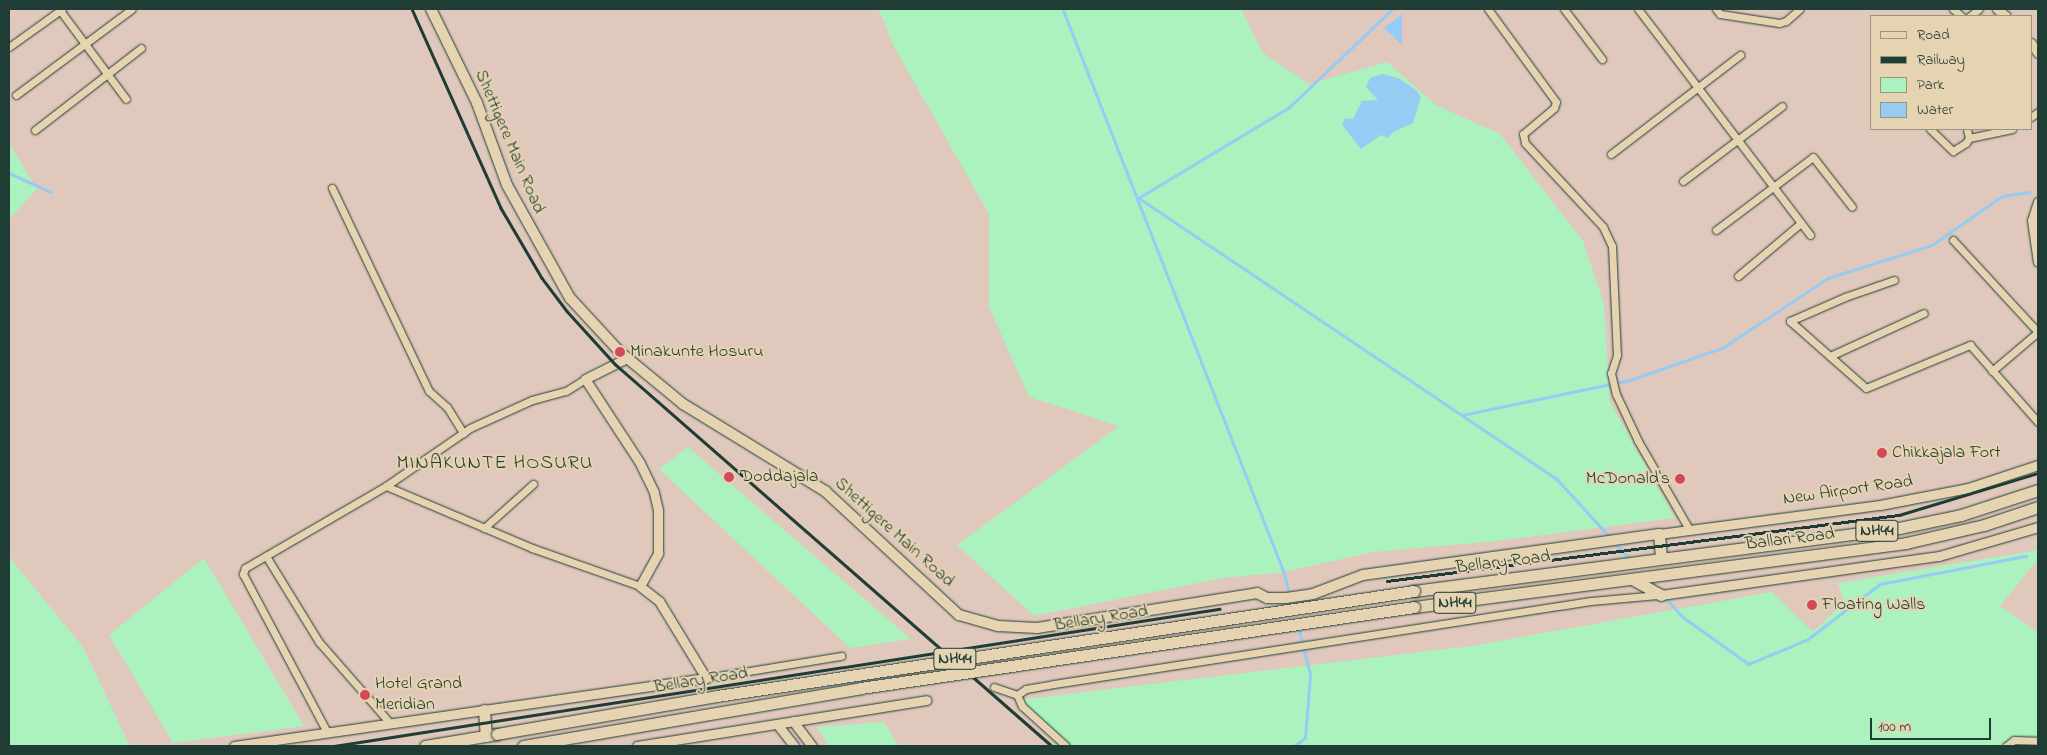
<!DOCTYPE html>
<html>
<head>
<meta charset="utf-8">
<style>
  body { margin:0 }
  #map { position:relative; width:2047px; height:755px; overflow:hidden; background:#e0c8bc; font-family:"Indie Flower",sans-serif }
  div>[style] { position:absolute }
  .green>* { inset:0; background:#acf2be }
  .water>* { inset:0; background:#96cbf4 }
  .stream>* { height:2.5px; margin:-1.25px; padding:0 1.25px; transform-origin:1.25px; border-radius:1.25px; background:#96cbf4 }
  .roads { filter:drop-shadow(0 0 1px #1f3d34) drop-shadow(0 0 1px #1f3d34) }
  .minor>* { height:7px; margin:-3.5px; padding:0 3.5px; transform-origin:3.5px; border-radius:3.5px; background:#e5d3b1 }
  .tertiary>* { height:9px; margin:-4.5px; padding:0 4.5px; transform-origin:4.5px; border-radius:4.5px; background:#e5d3b1 }
  .secondary>* { height:10px; margin:-5px; padding:0 5px; transform-origin:5px; border-radius:5px; background:#e5d3b1 }
  .trunk>* { height:11px; margin:-5.5px; padding:0 5.5px; transform-origin:5.5px; border-radius:5.5px; background:#e5d3b1 }
  .rail>* { height:2.5px; margin:-1.25px; padding:0 1.25px; transform-origin:1.25px; border-radius:1.25px; background:#1f3d34 }
  .bridges { filter:drop-shadow(0 0 1px #1f3d34) drop-shadow(0 0 1px #1f3d34) }
  .trunk-bridge>* { height:11px; margin:-5.5px; padding:0 5.5px; transform-origin:5.5px; border-radius:5.5px; background:#e5d3b1 }
  .dots>* { width:14px; height:14px; translate:-50% -50%; box-sizing:border-box; border:2px solid #e5d3b1; border-radius:50% }
  span { translate:-50% -50%; white-space:nowrap; text-align:center; line-height:1.15; -webkit-text-stroke:4px #e5d3b1; paint-order:stroke }
  .shield-label span { padding:1px 4px; background:#e5d3b1; border:1px solid; border-radius:4px; -webkit-text-stroke-width:0 }
  .shield-label { font-size:16px; color:#1f3d34; font-weight:700 }
  .street-label { font-size:18px; color:#1f3d34 }
  .poi-label { font-size:18px; color:#1f3d34 }
  .left { translate:0 -50%; text-align:left }
  .right { translate:-100% -50%; text-align:right }
  .quarter-label { font-size:20px; color:#1f3d34; letter-spacing:1px }
  .frame { position:absolute; inset:0; border:10px solid #1f3d34; pointer-events:none }
  .legend { position:absolute; left:1870px; top:15px; width:162px; height:115px; box-sizing:border-box; background:#e5d3b1; border:1px solid #96977f; margin:0; padding:6px 9px; list-style:none; font-size:15px; color:#1f3d34 }
  .legend li { display:flex; align-items:center; gap:10px; height:25px }
  .legend b { width:25px; border:1px solid #96977f }
  .scale { position:absolute; left:1870px; top:718px; width:121px; height:22px; box-sizing:border-box; border:2px solid #1f3d34; border-top:0; padding-left:6px; font-size:15px; line-height:18px; white-space:nowrap; color:#1f3d34; -webkit-text-stroke:4px #e5d3b1; paint-order:stroke }
</style>
</head>
<body>
<div id="map">
  <div class="green">
    <i style="clip-path:polygon(879px 9px,1241px 9px,1263px 53px,1309px 84px,1387px 62px,1436px 105px,1500px 134px,1583px 241px,1604px 304px,1610px 402px,1675px 518px,1496px 541px,1373px 552px,1284px 572px,1223px 578px,1034px 616px,957px 545px,1119px 426px,1029px 397px,989px 307px,989px 214px,893px 45px)"></i>
    <i style="clip-path:polygon(9px 143px,37px 189px,9px 219px)"></i>
    <i style="clip-path:polygon(688px 447px,911px 639px,850px 648px,659px 469px)"></i>
    <i style="clip-path:polygon(2038px 550px,2038px 559px,2000px 606px,2038px 633px,2038px 746px,1070px 746px,1017px 700px,1471px 646px,1772px 592px,1813px 632px,1844px 602px,1838px 583px)"></i>
    <i style="clip-path:polygon(9px 557px,83px 647px,130px 746px,9px 746px)"></i>
    <i style="clip-path:polygon(204px 558px,304px 726px,173px 743px,109px 635px)"></i>
    <i style="clip-path:polygon(884px 722px,899px 746px,829px 746px,816px 727px)"></i>
  </div>
  <div class="water">
    <i style="clip-path:polygon(1402px 14px,1402px 45px,1384px 28px)"></i>
    <i style="clip-path:polygon(1383px 74px,1398px 78px,1416px 90px,1421px 97px,1413px 123px,1393px 132px,1388px 138px,1381px 135px,1361px 149px,1342px 125px,1345px 118px,1353px 119px,1362px 101px,1378px 100px,1366px 87px,1370px 78px)"></i>
  </div>
  <div class="stream">
    <i style="left:1063px;top:9px;width:605px;rotate:68.57deg"></i>
    <i style="left:1284px;top:572px;width:24px;rotate:75deg"></i>
    <i style="left:1393px;top:9px;width:144px;rotate:136.4deg"></i>
    <i style="left:1289px;top:108px;width:175px;rotate:149deg"></i>
    <i style="left:1139px;top:198px;width:504px;rotate:33.91deg"></i>
    <i style="left:1557px;top:479px;width:79px;rotate:47.6deg"></i>
    <i style="left:9px;top:173px;width:46px;rotate:24.3deg"></i>
    <i style="left:1462px;top:415px;width:172px;rotate:-11.8deg"></i>
    <i style="left:1630px;top:380px;width:97px;rotate:-19.2deg"></i>
    <i style="left:1722px;top:348px;width:127px;rotate:-33.4deg"></i>
    <i style="left:1828px;top:278px;width:109px;rotate:-17.6deg"></i>
    <i style="left:1932px;top:245px;width:85px;rotate:-35deg"></i>
    <i style="left:2002px;top:196px;width:28px;rotate:-8deg"></i>
    <i style="left:1615px;top:543px;width:22px;rotate:47deg"></i>
    <i style="left:2037px;top:554px;width:1px"></i>
    <i style="left:1664px;top:596px;width:28px;rotate:48deg"></i>
    <i style="left:1683px;top:617px;width:81px;rotate:35.5deg"></i>
    <i style="left:1749px;top:664px;width:64px;rotate:-23deg"></i>
    <i style="left:1808px;top:639px;width:91px;rotate:-37.4deg"></i>
    <i style="left:1880px;top:584px;width:149px;rotate:-10.9deg"></i>
    <i style="left:1294px;top:746px;width:14px;rotate:-36deg"></i>
    <i style="left:1305px;top:738px;width:64px;rotate:-85.5deg"></i>
    <i style="left:1310px;top:674px;width:49px;rotate:-104.3deg"></i>
  </div>
  <div class="roads">
    <div class="minor">
      <i style="left:59px;top:9px;width:112px;rotate:53.3deg"></i>
      <i style="left:1488px;top:9px;width:115px;rotate:53.8deg"></i>
      <i style="left:1556px;top:102px;width:6px;rotate:108deg"></i>
      <i style="left:1554px;top:108px;width:40px;rotate:140deg"></i>
      <i style="left:1523px;top:134px;width:9px;rotate:77deg"></i>
      <i style="left:1525px;top:143px;width:115px;rotate:47.1deg"></i>
      <i style="left:1603px;top:227px;width:21px;rotate:65deg"></i>
      <i style="left:1612px;top:246px;width:109px;rotate:87.4deg"></i>
      <i style="left:1617px;top:355px;width:19px;rotate:108deg"></i>
      <i style="left:1611px;top:373px;width:22px;rotate:77deg"></i>
      <i style="left:1616px;top:394px;width:52px;rotate:64.9deg"></i>
      <i style="left:1638px;top:441px;width:102px;rotate:59.9deg"></i>
      <i style="left:1564px;top:9px;width:63px;rotate:52.8deg"></i>
      <i style="left:1638px;top:9px;width:284px;rotate:52.7deg"></i>
      <i style="left:1716px;top:9px;width:6px;rotate:51deg"></i>
      <i style="left:1720px;top:14px;width:60px;rotate:8.7deg"></i>
      <i style="left:1779px;top:23px;width:7px;rotate:-16deg"></i>
      <i style="left:1786px;top:21px;width:18px;rotate:-41deg"></i>
      <i style="left:1953px;top:9px;width:11px;rotate:41deg"></i>
      <i style="left:1970px;top:16px;width:11px;rotate:-38deg"></i>
      <i style="left:9px;top:47px;width:65px;rotate:-35.6deg"></i>
      <i style="left:16px;top:95px;width:144px;rotate:-36.6deg"></i>
      <i style="left:2031px;top:117px;width:9px;rotate:-36deg"></i>
      <i style="left:1930px;top:129px;width:32px;rotate:44deg"></i>
      <i style="left:1953px;top:151px;width:15px;rotate:-32deg"></i>
      <i style="left:1966px;top:143px;width:6px;rotate:-59deg"></i>
      <i style="left:1969px;top:138px;width:9px;rotate:-103deg"></i>
      <i style="left:35px;top:130px;width:134px;rotate:-37.7deg"></i>
      <i style="left:1969px;top:138px;width:44px;rotate:-11.8deg"></i>
      <i style="left:1611px;top:154px;width:163px;rotate:-37.5deg"></i>
      <i style="left:1683px;top:181px;width:124px;rotate:-37.1deg"></i>
      <i style="left:332px;top:188px;width:225px;rotate:64.5deg"></i>
      <i style="left:429px;top:391px;width:24px;rotate:42deg"></i>
      <i style="left:447px;top:407px;width:31px;rotate:58deg"></i>
      <i style="left:1716px;top:230px;width:121px;rotate:-37deg"></i>
      <i style="left:1813px;top:157px;width:63px;rotate:52deg"></i>
      <i style="left:1953px;top:240px;width:125px;rotate:47.3deg"></i>
      <i style="left:1738px;top:276px;width:82px;rotate:-40.1deg"></i>
      <i style="left:1894px;top:280px;width:52px;rotate:160.9deg"></i>
      <i style="left:1845px;top:297px;width:60px;rotate:156.4deg"></i>
      <i style="left:1790px;top:321px;width:101px;rotate:41.4deg"></i>
      <i style="left:1866px;top:388px;width:113px;rotate:-22.5deg"></i>
      <i style="left:1970px;top:345px;width:103px;rotate:48.6deg"></i>
      <i style="left:1830px;top:356px;width:103px;rotate:-24.6deg"></i>
      <i style="left:1992px;top:371px;width:60px;rotate:-40.3deg"></i>
      <i style="left:386px;top:486px;width:102px;rotate:-34.6deg"></i>
      <i style="left:470px;top:428px;width:68px;rotate:-24.3deg"></i>
      <i style="left:532px;top:400px;width:35px;rotate:-15deg"></i>
      <i style="left:566px;top:391px;width:22px;rotate:-32deg"></i>
      <i style="left:484px;top:528px;width:66px;rotate:-41.9deg"></i>
      <i style="left:266px;top:556px;width:101px;rotate:58.4deg"></i>
      <i style="left:319px;top:642px;width:108px;rotate:48.8deg"></i>
      <i style="left:706px;top:678px;width:137px;rotate:-9.3deg"></i>
      <i style="left:994px;top:687px;width:24px;rotate:19deg"></i>
      <i style="left:327px;top:732px;width:179px;rotate:-118deg"></i>
      <i style="left:243px;top:574px;width:6px;rotate:-72deg"></i>
      <i style="left:245px;top:568px;width:163px;rotate:-30.2deg"></i>
      <i style="left:386px;top:486px;width:159px;rotate:23deg"></i>
      <i style="left:532px;top:548px;width:114px;rotate:19.4deg"></i>
      <i style="left:1066px;top:746px;width:59px;rotate:-137.7deg"></i>
      <i style="left:1022px;top:706px;width:12px;rotate:-114deg"></i>
      <i style="left:1017px;top:695px;width:11px;rotate:-34deg"></i>
      <i style="left:1026px;top:689px;width:28px;rotate:-10deg"></i>
      <i style="left:1054px;top:684px;width:543px;rotate:-8.79deg"></i>
      <i style="left:1591px;top:601px;width:67px;rotate:-5.1deg"></i>
      <i style="left:2006px;top:746px;width:10px;rotate:-37deg"></i>
      <i style="left:2014px;top:740px;width:24px;rotate:2deg"></i>
    </div>
    <div class="tertiary">
      <i style="left:1997px;top:9px;width:11px;rotate:38deg"></i>
      <i style="left:2031px;top:43px;width:12px;rotate:55deg"></i>
      <i style="left:2038px;top:202px;width:19px;rotate:108deg"></i>
      <i style="left:2032px;top:220px;width:42px;rotate:81.9deg"></i>
      <i style="left:1659px;top:534px;width:223px;rotate:-7.5deg"></i>
      <i style="left:1880px;top:505px;width:90px;rotate:-10.9deg"></i>
      <i style="left:1968px;top:488px;width:74px;rotate:-18.2deg"></i>
      <i style="left:1661px;top:595px;width:281px;rotate:-8deg"></i>
      <i style="left:1939px;top:556px;width:103px;rotate:-16.3deg"></i>
      <i style="left:793px;top:721px;width:31px;rotate:53deg"></i>
      <i style="left:777px;top:724px;width:28px;rotate:52deg"></i>
      <i style="left:234px;top:746px;width:477px;rotate:-8.2deg"></i>
      <i style="left:706px;top:678px;width:90px;rotate:-121.4deg"></i>
      <i style="left:659px;top:601px;width:24px;rotate:-142deg"></i>
      <i style="left:640px;top:586px;width:38px;rotate:-61deg"></i>
      <i style="left:658px;top:553px;width:43px;rotate:-90deg"></i>
      <i style="left:658px;top:510px;width:18px;rotate:-103deg"></i>
      <i style="left:654px;top:492px;width:32px;rotate:-116deg"></i>
      <i style="left:640px;top:463px;width:100px;rotate:-123.2deg"></i>
      <i style="left:585px;top:379px;width:47px;rotate:-26.6deg"></i>
      <i style="left:637px;top:746px;width:293px;rotate:-9deg"></i>
    </div>
    <div class="secondary">
      <i style="left:431px;top:9px;width:105px;rotate:63.9deg"></i>
      <i style="left:477px;top:103px;width:87px;rotate:69.9deg"></i>
      <i style="left:507px;top:185px;width:129px;rotate:60.9deg"></i>
      <i style="left:570px;top:298px;width:74px;rotate:47.2deg"></i>
      <i style="left:620px;top:352px;width:82px;rotate:39.5deg"></i>
      <i style="left:683px;top:404px;width:167px;rotate:31.5deg"></i>
      <i style="left:825px;top:491px;width:183px;rotate:42.8deg"></i>
      <i style="left:959px;top:615px;width:41px;rotate:15.8deg"></i>
      <i style="left:998px;top:626px;width:39px;rotate:3deg"></i>
      <i style="left:1037px;top:628px;width:223px;rotate:-9deg"></i>
      <i style="left:1257px;top:593px;width:11px;rotate:27deg"></i>
      <i style="left:1267px;top:598px;width:19px"></i>
      <i style="left:1286px;top:598px;width:27px;rotate:-8deg"></i>
      <i style="left:1313px;top:594px;width:53px;rotate:-20.8deg"></i>
      <i style="left:1363px;top:575px;width:299px;rotate:-7.9deg"></i>
    </div>
    <div class="trunk">
      <i style="left:1659px;top:534px;width:24px;rotate:85deg"></i>
      <i style="left:1632px;top:579px;width:33px;rotate:29deg"></i>
      <i style="left:1414px;top:591px;width:489px;rotate:-7.4deg"></i>
      <i style="left:1899px;top:528px;width:63px;rotate:-11.8deg"></i>
      <i style="left:1961px;top:515px;width:81px;rotate:-18deg"></i>
      <i style="left:1414px;top:607px;width:496px;rotate:-7.4deg"></i>
      <i style="left:1906px;top:543px;width:80px;rotate:-13deg"></i>
      <i style="left:1984px;top:525px;width:57px;rotate:-18.4deg"></i>
      <i style="left:484px;top:710px;width:26px;rotate:86deg"></i>
      <i style="left:425px;top:746px;width:73px;rotate:-9.5deg"></i>
    </div>
  </div>
  <div class="rail">
    <i style="left:412px;top:9px;width:218px;rotate:65.9deg"></i>
    <i style="left:501px;top:208px;width:81px;rotate:59.6deg"></i>
    <i style="left:542px;top:278px;width:41px;rotate:52.9deg"></i>
    <i style="left:567px;top:311px;width:72px;rotate:47.8deg"></i>
    <i style="left:615px;top:364px;width:580px;rotate:41.16deg"></i>
    <i style="left:1387px;top:581px;width:516px;rotate:-7.35deg"></i>
    <i style="left:1899px;top:515px;width:145px;rotate:-16.8deg"></i>
    <i style="left:334px;top:746px;width:896px;rotate:-8.8deg"></i>
  </div>
  <div class="bridges">
    <div class="trunk-bridge">
      <i style="left:497px;top:734px;width:223px;rotate:-9.8deg"></i>
      <i style="left:717px;top:696px;width:705px;rotate:-8.57deg"></i>
      <i style="left:523px;top:746px;width:343px;rotate:-9.7deg"></i>
      <i style="left:861px;top:688px;width:559px;rotate:-8.33deg"></i>
    </div>
  </div>
  <div class="dots">
    <i style="left:620px;top:352px;background:#d1495b"></i>
    <i style="left:1882px;top:453px;background:#d1495b"></i>
    <i style="left:729px;top:477px;background:#d1495b"></i>
    <i style="left:1680px;top:479px;background:#d1495b"></i>
    <i style="left:1812px;top:605px;background:#d1495b"></i>
    <i style="left:365px;top:695px;background:#d1495b"></i>
  </div>
  <div class="shield-label">
    <span style="left:1877px;top:531px">NH44</span>
    <span style="left:1455px;top:603px">NH44</span>
    <span style="left:955px;top:659px">NH44</span>
  </div>
  <div class="street-label">
    <span style="left:509px;top:142px;rotate:67deg">Shettigere Main Road</span>
    <span style="left:1848px;top:491px;rotate:-8deg">New Airport Road</span>
    <span style="left:894px;top:533px;rotate:42deg">Shettigere Main Road</span>
    <span style="left:1790px;top:540px;rotate:-7deg">Ballari Road</span>
    <span style="left:1503px;top:563px;rotate:-7deg">Bellary Road</span>
    <span style="left:1101px;top:619px;rotate:-9deg">Bellary Road</span>
    <span style="left:701px;top:681px;rotate:-9deg">Bellary Road</span>
  </div>
  <div class="poi-label">
    <span class="left" style="left:630px;top:352px">Minakunte Hosuru</span>
    <span class="left" style="left:1892px;top:453px">Chikkajala Fort</span>
    <span class="left" style="left:740px;top:477px">Doddajala</span>
    <span class="right" style="left:1670px;top:479px">McDonald's</span>
    <span class="left" style="left:1822px;top:605px">Floating Walls</span>
    <span class="left" style="left:375px;top:695px">Hotel Grand<br>Meridian</span>
  </div>
  <div class="quarter-label">
    <span style="left:495px;top:463px">MINAKUNTE HOSURU</span>
  </div>
  <div class="frame"></div>
  <ul class="legend">
  <li><b style="height:6px;background:#e5d3b1"></b>Road</li>
  <li><b style="height:6px;background:#1f3d34"></b>Railway</li>
  <li><b style="height:14px;background:#acf2be"></b>Park</li>
  <li><b style="height:14px;background:#96cbf4"></b>Water</li>
  </ul>
  <div class="scale">100 m</div>
</div>
</body>
</html>
